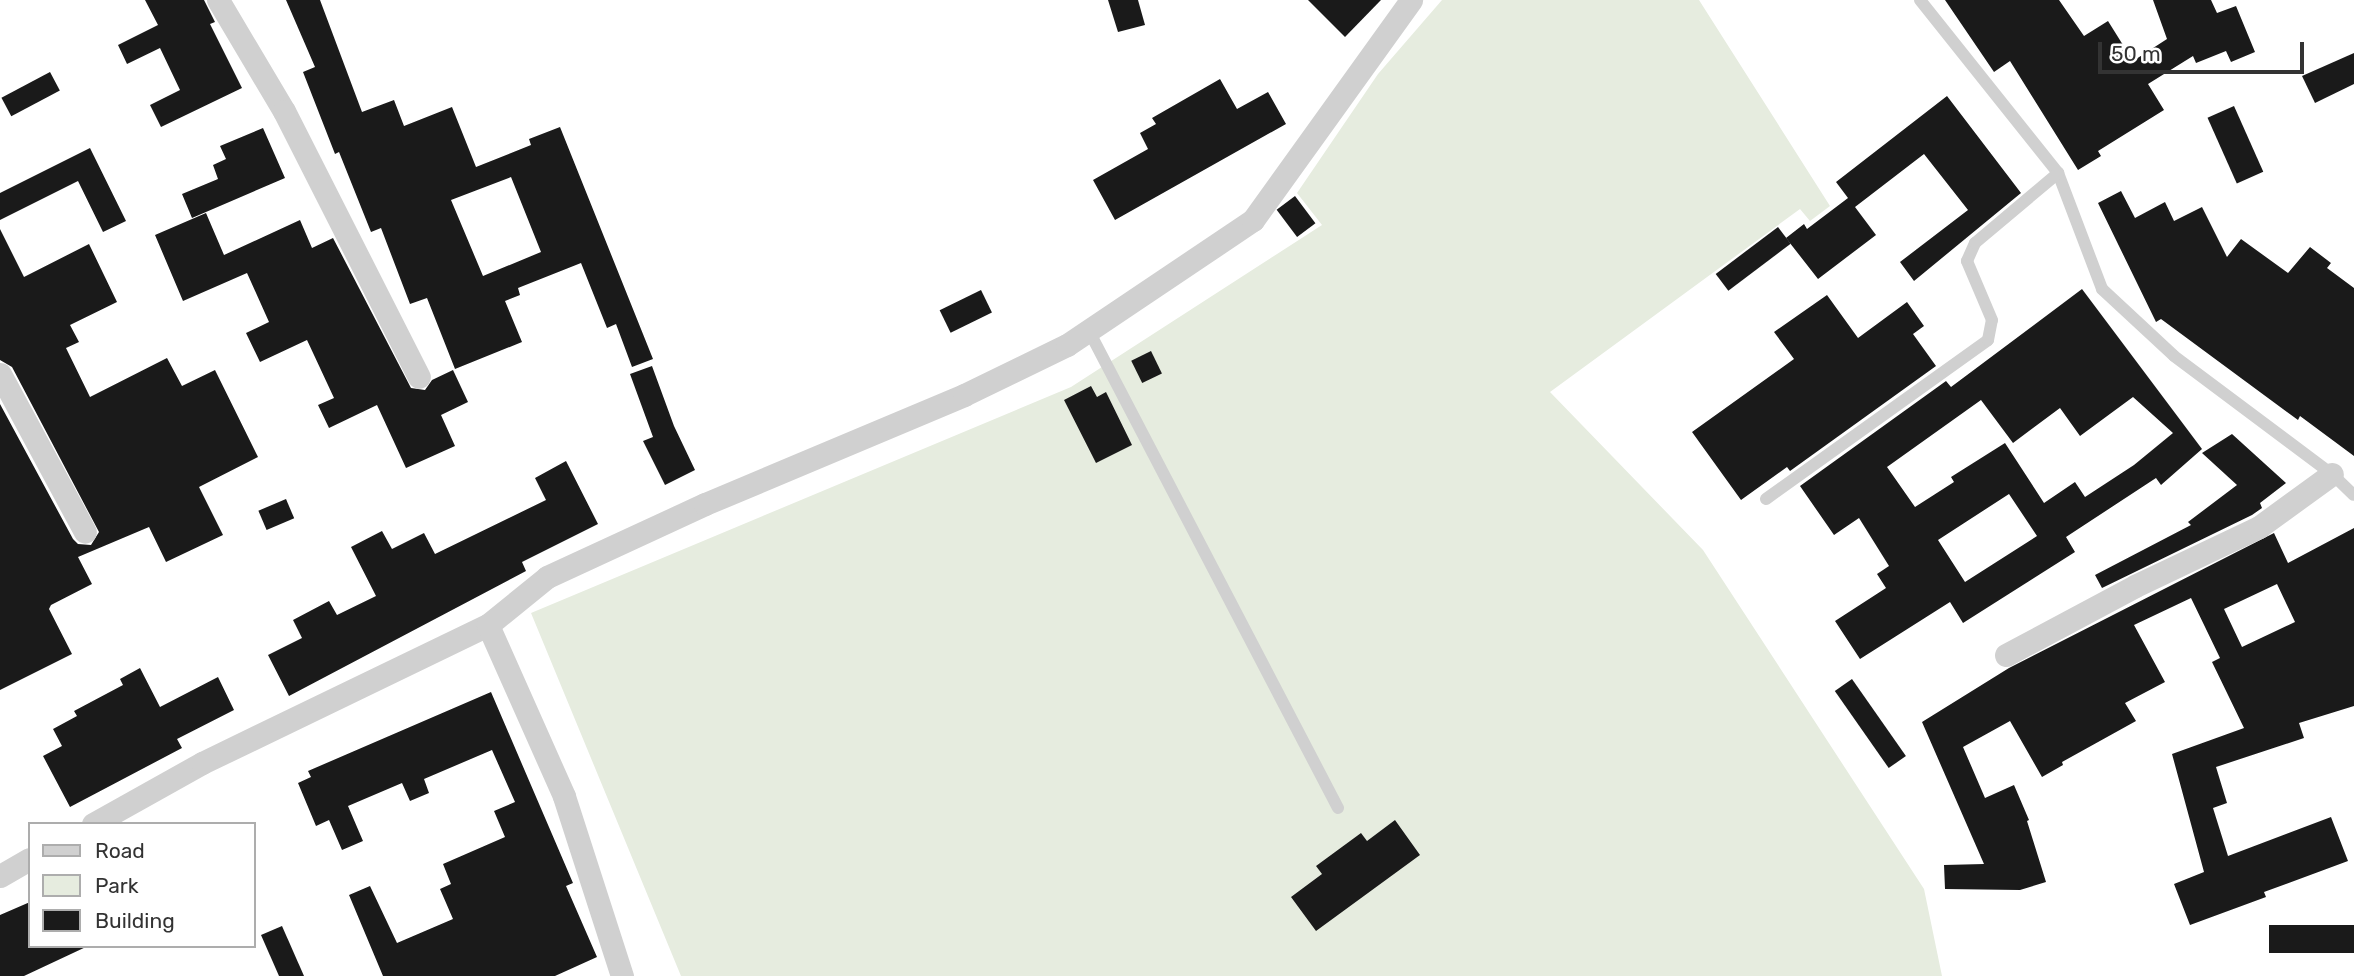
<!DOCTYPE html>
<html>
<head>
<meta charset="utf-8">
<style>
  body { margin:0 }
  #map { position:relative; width:2354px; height:976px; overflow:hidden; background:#fff; font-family:Rubik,sans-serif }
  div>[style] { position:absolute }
  .green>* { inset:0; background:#e6ecdf }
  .building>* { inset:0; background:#1a1a1a; transform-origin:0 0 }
  .lane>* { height:12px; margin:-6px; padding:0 6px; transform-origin:6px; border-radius:6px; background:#d0d0d0 }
  .street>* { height:23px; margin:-11.5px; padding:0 11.5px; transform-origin:11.5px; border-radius:11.5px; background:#d0d0d0 }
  span { translate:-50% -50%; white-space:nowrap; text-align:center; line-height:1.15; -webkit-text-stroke:7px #fff; paint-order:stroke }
  .legend { position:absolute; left:28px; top:822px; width:228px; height:126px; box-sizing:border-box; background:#fff; border:2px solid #adadad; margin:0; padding:9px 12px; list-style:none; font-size:21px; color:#333 }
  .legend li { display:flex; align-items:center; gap:14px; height:35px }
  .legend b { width:35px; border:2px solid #adadad }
  .scale { position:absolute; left:2098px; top:42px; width:206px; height:32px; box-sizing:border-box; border:4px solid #333; border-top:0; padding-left:9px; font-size:21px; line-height:24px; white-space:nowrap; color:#333; -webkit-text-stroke:5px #fff; paint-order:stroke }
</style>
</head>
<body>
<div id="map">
  <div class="green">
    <i style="clip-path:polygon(1442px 0,1699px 0,1830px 206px,1810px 221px,1800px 209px,1550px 392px,1703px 550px,1924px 889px,1942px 976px,681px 976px,531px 613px,1071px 387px,1322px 225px,1297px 193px,1378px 74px)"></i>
  </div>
  <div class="building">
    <i style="clip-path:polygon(145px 0,204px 0,215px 22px,210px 24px,242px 88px,161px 127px,150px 105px,180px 90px,160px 48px,127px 64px,118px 45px,158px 25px)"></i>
    <i style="clip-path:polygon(evenodd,286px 0,320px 0,362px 112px,394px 100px,404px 126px,452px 107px,476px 167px,531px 145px,529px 139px,560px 127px,653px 359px,632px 367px,616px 324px,607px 328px,581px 263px,518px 288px,520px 295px,505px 301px,522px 342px,455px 369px,427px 298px,410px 304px,381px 228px,371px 232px,339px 152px,335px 154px,303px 72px,315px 67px,286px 0,511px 177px,541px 252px,483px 276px,451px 200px,511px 177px)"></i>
    <i style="clip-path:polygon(1108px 0,1138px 0,1145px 25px,1118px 32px)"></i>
    <i style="clip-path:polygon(1308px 0,1381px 0,1345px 37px)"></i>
    <i style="clip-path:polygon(1945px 0,2059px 0,2084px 36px,2108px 21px,2133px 61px,2167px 39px,2153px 0,2211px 0,2217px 13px,2236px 6px,2255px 52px,2231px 62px,2226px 51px,2196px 63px,2193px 56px,2148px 84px,2164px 110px,2098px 151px,2101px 156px,2078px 170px,2010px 61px,1994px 72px)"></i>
    <i style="clip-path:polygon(2354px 53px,2354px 84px,2315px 103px,2302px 76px)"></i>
    <i style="left:50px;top:72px;width:21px;height:55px;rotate:62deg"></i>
    <i style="clip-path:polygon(1220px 79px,1237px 109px,1268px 92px,1286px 124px,1115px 220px,1093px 180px,1148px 149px,1140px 133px,1156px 124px,1152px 118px)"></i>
    <i style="clip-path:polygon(1947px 96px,2021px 193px,1914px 281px,1900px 262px,1968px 210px,1924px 154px,1855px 207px,1876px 235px,1818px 279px,1786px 238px,1804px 224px,1807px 229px,1848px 198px,1836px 182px)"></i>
    <i style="left:2234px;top:106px;width:72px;height:29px;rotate:66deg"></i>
    <i style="clip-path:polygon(263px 128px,285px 178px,192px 218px,182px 194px,218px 179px,213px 165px,226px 159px,220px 146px)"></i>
    <i style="clip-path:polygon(90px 148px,126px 221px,103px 232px,78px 181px,0 220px,0 193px)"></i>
    <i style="clip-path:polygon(2121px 191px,2135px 218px,2165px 202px,2174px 221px,2202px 207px,2227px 257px,2241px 239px,2288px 273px,2310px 247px,2331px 263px,2327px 268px,2354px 288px,2354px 456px,2300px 416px,2298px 420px,2161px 319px,2156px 322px,2098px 203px)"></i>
    <i style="left:1295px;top:196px;width:34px;height:23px;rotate:53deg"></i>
    <i style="clip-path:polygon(206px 213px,224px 255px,300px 220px,312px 248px,333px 238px,411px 388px,425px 390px,432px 380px,453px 370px,468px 402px,441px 415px,455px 446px,406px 468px,377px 405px,329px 428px,318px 405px,334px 398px,307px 340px,260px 362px,246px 333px,269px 322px,247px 273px,183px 301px,155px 235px)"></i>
    <i style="left:1778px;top:227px;width:21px;height:78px;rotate:53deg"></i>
    <i style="clip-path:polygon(0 229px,24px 277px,89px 244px,117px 302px,70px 325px,79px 342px,66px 348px,90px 397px,167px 358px,182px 386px,215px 370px,258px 457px,199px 487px,223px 535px,166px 562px,149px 527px,78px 557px,92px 584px,51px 605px,49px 609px,72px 654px,0 690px,0 404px,73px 539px,78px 544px,91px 545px,99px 532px,12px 367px,0 360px)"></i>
    <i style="clip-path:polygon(evenodd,2082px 289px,2202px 449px,2161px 485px,2156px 478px,2066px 537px,2075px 552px,1963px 623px,1950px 602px,1860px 659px,1835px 621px,1886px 588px,1877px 574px,1889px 566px,1859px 518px,1834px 535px,1800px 486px,1946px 381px,1951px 387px,2082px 289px,2133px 397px,2173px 433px,2134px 465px,2085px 497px,2075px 482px,2044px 503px,2005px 443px,1951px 477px,1954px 482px,1915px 507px,1887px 467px,1981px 400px,2013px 443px,2060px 408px,2080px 436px,2133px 397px,2082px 289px,2009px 494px,2037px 536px,1965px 582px,1938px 540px,2009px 494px)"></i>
    <i style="left:981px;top:290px;width:25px;height:46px;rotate:64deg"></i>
    <i style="clip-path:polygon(1827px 295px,1858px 338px,1907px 302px,1924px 326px,1913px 334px,1936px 366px,1790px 471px,1787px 467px,1741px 500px,1692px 432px,1794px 359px,1774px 332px)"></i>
    <i style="left:1151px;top:351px;width:25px;height:22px;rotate:64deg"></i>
    <i style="clip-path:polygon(652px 366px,674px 426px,695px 470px,665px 485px,643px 441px,653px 437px,630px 374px)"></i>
    <i style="clip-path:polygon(1091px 386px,1097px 397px,1106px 392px,1132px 445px,1096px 463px,1064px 400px)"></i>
    <i style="clip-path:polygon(2232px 434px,2286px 483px,2260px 503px,2262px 508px,2252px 515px,2102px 588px,2095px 575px,2191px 525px,2188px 522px,2237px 485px,2202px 453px)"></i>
    <i style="clip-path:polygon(566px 461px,598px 524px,522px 562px,526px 571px,289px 696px,268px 655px,302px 638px,293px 620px,329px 601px,337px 615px,376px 596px,351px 547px,382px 531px,392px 549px,424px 533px,435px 554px,546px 500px,535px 478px)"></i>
    <i style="left:286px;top:499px;width:21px;height:30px;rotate:67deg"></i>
    <i style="clip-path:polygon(evenodd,2354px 528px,2354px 706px,2299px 723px,2304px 738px,2216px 767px,2227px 803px,2213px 808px,2228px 856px,2331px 817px,2348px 861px,2264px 892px,2266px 897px,2190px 925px,2174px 884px,2204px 872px,2172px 754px,2244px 728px,2212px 662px,2220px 658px,2191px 598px,2134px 625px,2165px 682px,2125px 703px,2136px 721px,2062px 762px,2063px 765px,2042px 777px,2010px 721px,1963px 747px,1985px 798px,2014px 785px,2029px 820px,2027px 821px,2046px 882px,2020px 890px,1945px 889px,1944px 865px,1984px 864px,1922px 722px,2009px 668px,2274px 533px,2288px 563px,2354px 528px,2277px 584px,2295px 622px,2242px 647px,2224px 609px,2277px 584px)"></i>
    <i style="clip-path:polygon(140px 668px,160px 707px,218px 677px,234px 710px,177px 739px,182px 748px,70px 807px,43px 756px,62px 746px,53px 729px,77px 716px,74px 711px,123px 685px,120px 679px)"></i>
    <i style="left:1852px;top:679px;width:94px;height:21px;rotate:55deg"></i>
    <i style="clip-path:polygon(491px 692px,573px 883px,566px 886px,597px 957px,555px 976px,383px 976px,349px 895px,370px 886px,397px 943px,453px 919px,440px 889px,451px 884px,443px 864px,505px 837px,494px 811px,515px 802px,492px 750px,424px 779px,429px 793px,410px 801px,402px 783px,348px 806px,363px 841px,342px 850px,329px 820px,316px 826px,298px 783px,311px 777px,308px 771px)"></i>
    <i style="clip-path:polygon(1395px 820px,1420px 855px,1316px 931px,1291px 897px,1322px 874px,1316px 866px,1361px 833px,1367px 841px)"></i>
    <i style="clip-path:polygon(30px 902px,30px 946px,88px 946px,24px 976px,0 976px,0 915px)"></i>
    <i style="left:2354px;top:925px;width:28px;height:85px;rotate:90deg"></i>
    <i style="clip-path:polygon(282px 926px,304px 976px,279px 976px,261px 935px)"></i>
  </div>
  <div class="lane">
    <i style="left:1920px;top:0;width:221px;rotate:51.4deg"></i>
    <i style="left:2058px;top:173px;width:124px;rotate:69.2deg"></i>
    <i style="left:2102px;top:289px;width:98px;rotate:42.9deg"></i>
    <i style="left:2174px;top:356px;width:197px;rotate:36.8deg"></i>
    <i style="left:2332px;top:474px;width:30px;rotate:44deg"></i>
    <i style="left:1089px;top:331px;width:538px;rotate:62.43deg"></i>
    <i style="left:1766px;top:499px;width:273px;rotate:-35.6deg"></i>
    <i style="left:1988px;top:340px;width:20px;rotate:-79deg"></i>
    <i style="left:1992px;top:320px;width:64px;rotate:-113deg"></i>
    <i style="left:1967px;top:261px;width:20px;rotate:-66deg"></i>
    <i style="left:1975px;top:243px;width:109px;rotate:-40.1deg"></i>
  </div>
  <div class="street">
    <i style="left:218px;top:0;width:129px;rotate:59.3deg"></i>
    <i style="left:284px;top:111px;width:298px;rotate:63.1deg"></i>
    <i style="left:0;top:374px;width:179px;rotate:61.7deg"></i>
    <i style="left:2006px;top:655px;width:146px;rotate:-28.1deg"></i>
    <i style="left:2135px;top:586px;width:137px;rotate:-25.4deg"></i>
    <i style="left:2259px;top:527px;width:90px;rotate:-36deg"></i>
    <i style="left:93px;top:824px;width:125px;rotate:-29.2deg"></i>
    <i style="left:202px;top:763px;width:318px;rotate:-25.8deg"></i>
    <i style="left:0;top:876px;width:34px;rotate:-30deg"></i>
    <i style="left:622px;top:976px;width:189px;rotate:-107.9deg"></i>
    <i style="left:564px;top:796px;width:187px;rotate:-114deg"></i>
    <i style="left:488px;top:625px;width:76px;rotate:-39.1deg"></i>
    <i style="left:547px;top:577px;width:174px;rotate:-24.8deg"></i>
    <i style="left:705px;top:504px;width:281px;rotate:-22.8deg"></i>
    <i style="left:964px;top:395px;width:114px;rotate:-25.9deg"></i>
    <i style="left:1067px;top:345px;width:224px;rotate:-33.9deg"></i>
    <i style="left:1253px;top:220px;width:271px;rotate:-54.3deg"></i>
  </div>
  <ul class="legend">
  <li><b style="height:9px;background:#d0d0d0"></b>Road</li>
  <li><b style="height:19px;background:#e6ecdf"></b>Park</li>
  <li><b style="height:19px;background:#1a1a1a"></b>Building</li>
  </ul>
  <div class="scale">50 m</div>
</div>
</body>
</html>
